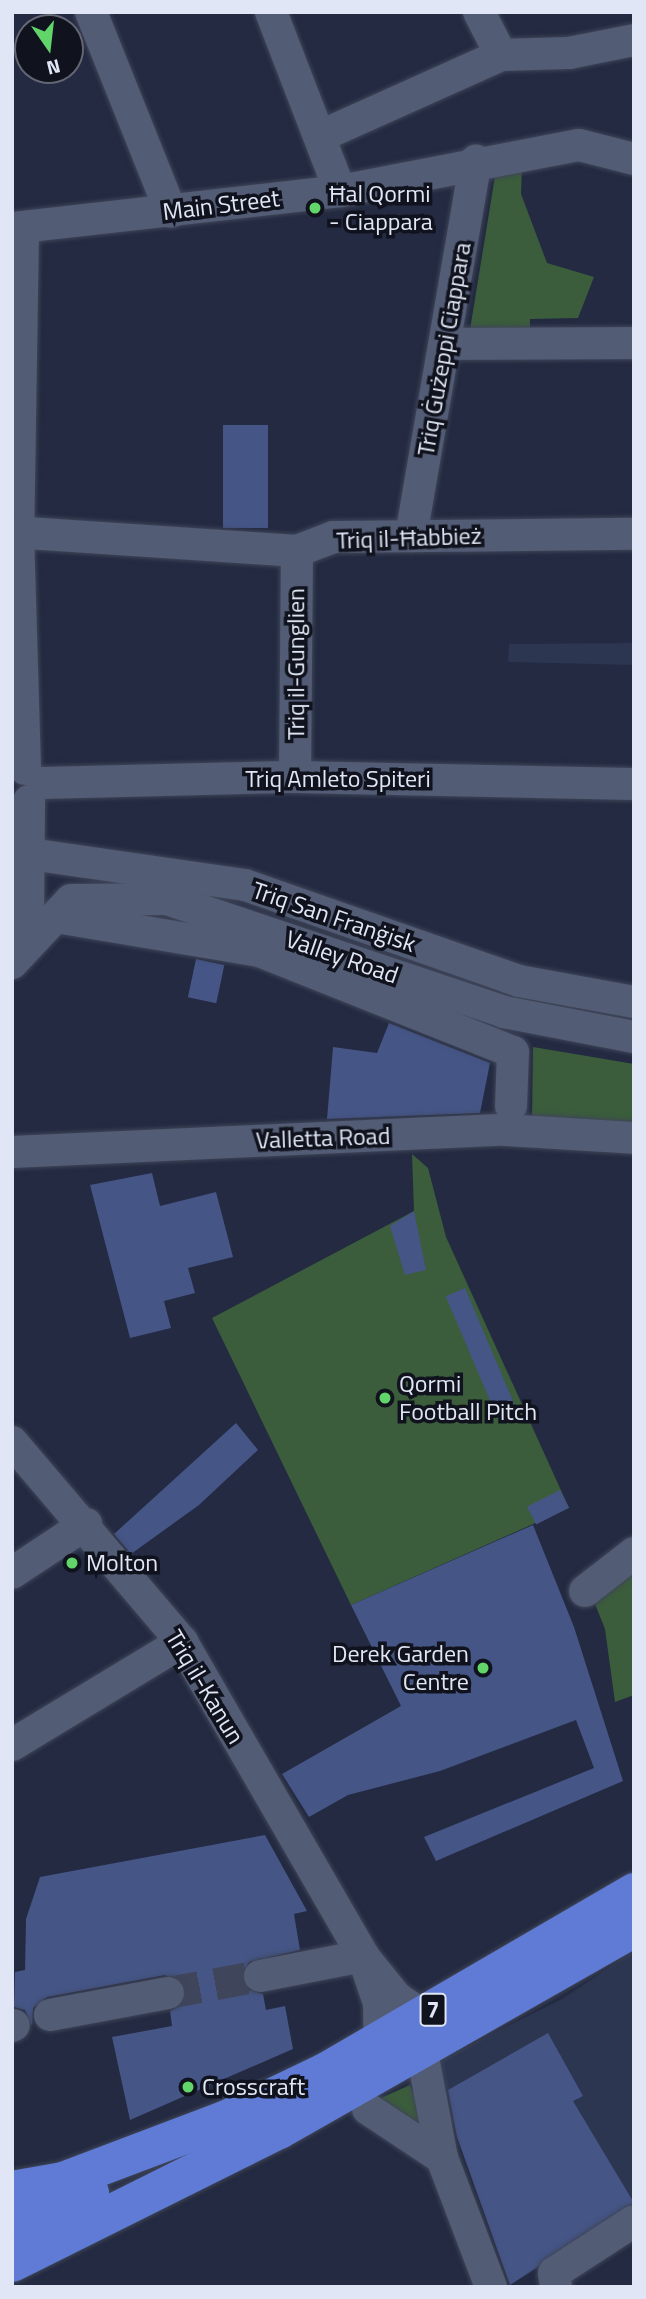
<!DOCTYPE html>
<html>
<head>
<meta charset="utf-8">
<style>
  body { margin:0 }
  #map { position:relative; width:646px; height:2299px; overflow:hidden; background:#232a41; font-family:"Titillium Web",sans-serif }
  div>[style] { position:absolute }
  .built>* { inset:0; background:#2c3651 }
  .green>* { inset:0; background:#3b5d3c }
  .building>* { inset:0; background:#455586; transform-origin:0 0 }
  .minor-tunnel>* { height:32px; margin-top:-16px; transform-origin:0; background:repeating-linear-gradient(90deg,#3f465c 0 32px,transparent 0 48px) }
  .roads { filter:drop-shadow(0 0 2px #3f4558) drop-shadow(0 0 2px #3f4558) }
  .minor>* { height:32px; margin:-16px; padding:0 16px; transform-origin:16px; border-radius:16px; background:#535c75 }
  .highway>* { height:38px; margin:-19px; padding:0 19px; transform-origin:19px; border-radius:19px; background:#607bd5 }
  .dots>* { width:19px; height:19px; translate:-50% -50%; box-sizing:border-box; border:4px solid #10131d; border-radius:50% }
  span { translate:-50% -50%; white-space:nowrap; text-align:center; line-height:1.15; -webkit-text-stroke:7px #10131d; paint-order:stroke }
  .shield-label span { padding:2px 5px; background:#10131d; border:2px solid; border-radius:5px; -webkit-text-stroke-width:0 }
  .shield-label { font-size:23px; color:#e0e6f5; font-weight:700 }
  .poi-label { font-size:24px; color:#e0e6f5 }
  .left { translate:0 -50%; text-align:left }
  .right { translate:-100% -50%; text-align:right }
  .street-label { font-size:24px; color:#e0e6f5 }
  .frame { position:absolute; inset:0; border:14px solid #e0e6f5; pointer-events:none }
  .north { position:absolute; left:14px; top:14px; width:70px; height:70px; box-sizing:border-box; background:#10131d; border:2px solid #636773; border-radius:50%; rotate:166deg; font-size:19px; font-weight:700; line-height:28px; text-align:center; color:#e0e6f5 }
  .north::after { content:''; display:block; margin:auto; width:24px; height:32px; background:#61d46a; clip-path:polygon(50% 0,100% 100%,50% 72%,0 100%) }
</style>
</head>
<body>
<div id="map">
  <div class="built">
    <i style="clip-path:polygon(634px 643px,634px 665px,508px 662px,509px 644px)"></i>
    <i style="clip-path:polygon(634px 1951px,634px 2211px,510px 2285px,435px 2075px,444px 2058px,562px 1999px)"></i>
  </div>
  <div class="green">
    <i style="clip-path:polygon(522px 166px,521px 194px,547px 263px,594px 277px,578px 318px,530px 319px,530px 334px,469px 336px,496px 170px)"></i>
    <i style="clip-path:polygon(533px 1047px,634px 1064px,634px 1122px,532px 1119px)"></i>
    <i style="clip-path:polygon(412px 1154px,428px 1168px,446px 1237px,569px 1508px,351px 1605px,212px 1318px,414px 1211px)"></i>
    <i style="clip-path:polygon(634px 1571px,634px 1695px,615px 1702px,605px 1629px,593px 1599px)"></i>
    <i style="clip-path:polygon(410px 2085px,429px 2130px,374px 2101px)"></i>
  </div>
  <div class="building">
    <i style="left:223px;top:425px;width:45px;height:103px"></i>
    <i style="left:196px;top:959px;width:29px;height:39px;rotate:12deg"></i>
    <i style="clip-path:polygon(389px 1023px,490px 1063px,480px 1113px,327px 1119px,333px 1047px,377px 1053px)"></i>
    <i style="clip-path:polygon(152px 1173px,160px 1206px,216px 1192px,233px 1257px,188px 1268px,195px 1293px,164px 1301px,171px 1328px,130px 1338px,90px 1185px)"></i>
    <i style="clip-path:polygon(414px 1211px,426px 1270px,405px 1275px,390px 1226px)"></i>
    <i style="left:465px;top:1288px;width:134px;height:21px;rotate:67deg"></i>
    <i style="clip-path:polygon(236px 1423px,258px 1450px,199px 1505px,131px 1554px,114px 1534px)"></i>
    <i style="left:560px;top:1490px;width:20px;height:37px;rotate:63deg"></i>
    <i style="clip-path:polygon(533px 1525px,574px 1627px,623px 1781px,436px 1861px,424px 1837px,594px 1768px,576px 1720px,440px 1771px,348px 1795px,309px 1817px,282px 1774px,401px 1706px,351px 1605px)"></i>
    <i style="clip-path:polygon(265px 1835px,307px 1911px,294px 1914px,300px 1950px,249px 1962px,242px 1979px,247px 1989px,263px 1994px,266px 2010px,285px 2006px,293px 2049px,130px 2120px,112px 2037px,172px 2026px,170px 2011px,180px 2006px,186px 1989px,165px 1975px,47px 1997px,33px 2008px,32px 2026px,25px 2010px,14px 2007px,15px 1972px,25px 1970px,26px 1919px,40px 1877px)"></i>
    <i style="clip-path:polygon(548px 2033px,583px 2096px,573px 2101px,634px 2203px,510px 2285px,457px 2137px,448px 2090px)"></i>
  </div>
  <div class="minor-tunnel">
    <i style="left:168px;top:1993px;width:94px;rotate:-10.5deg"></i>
  </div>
  <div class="roads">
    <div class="minor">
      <i style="left:91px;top:12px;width:215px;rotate:68.2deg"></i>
      <i style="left:271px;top:12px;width:192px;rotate:68.9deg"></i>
      <i style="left:479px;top:12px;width:48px;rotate:62.9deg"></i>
      <i style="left:323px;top:135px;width:195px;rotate:-24.2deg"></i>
      <i style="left:501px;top:55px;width:68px;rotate:-1.7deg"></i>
      <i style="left:569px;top:53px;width:66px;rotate:-11.3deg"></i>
      <i style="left:12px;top:228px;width:330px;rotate:-6.4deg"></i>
      <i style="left:340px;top:191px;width:243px;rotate:-10.9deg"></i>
      <i style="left:579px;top:145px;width:57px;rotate:14.3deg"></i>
      <i style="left:23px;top:229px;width:303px;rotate:90.9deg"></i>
      <i style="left:18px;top:532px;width:237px;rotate:88.3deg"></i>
      <i style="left:446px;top:344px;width:188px;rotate:-0.3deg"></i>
      <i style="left:12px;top:532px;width:286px;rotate:3.8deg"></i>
      <i style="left:297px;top:551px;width:39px;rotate:-21deg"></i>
      <i style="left:333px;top:537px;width:301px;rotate:-0.6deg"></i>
      <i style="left:411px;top:536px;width:381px;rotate:-80.2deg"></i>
      <i style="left:295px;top:777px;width:226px;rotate:-89.5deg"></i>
      <i style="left:42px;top:783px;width:253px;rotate:-1.4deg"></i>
      <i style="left:295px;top:777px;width:339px;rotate:1.2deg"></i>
      <i style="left:30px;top:854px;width:217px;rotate:8.2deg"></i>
      <i style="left:245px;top:885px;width:290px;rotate:19.3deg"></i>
      <i style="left:519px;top:981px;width:117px;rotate:10.3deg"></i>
      <i style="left:56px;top:917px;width:206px;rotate:9.5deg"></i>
      <i style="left:259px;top:951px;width:273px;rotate:21.7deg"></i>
      <i style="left:513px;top:1052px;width:54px;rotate:92.1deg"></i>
      <i style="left:12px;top:939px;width:25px;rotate:-50deg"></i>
      <i style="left:28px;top:920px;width:119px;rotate:-89.5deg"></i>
      <i style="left:12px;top:963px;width:86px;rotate:-46.9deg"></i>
      <i style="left:71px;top:900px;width:96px;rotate:-0.6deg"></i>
      <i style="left:167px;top:899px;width:355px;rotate:18.5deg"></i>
      <i style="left:504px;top:1012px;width:132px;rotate:10.9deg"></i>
      <i style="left:12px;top:1152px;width:493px;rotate:-2.6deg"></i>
      <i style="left:505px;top:1130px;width:129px;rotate:3.5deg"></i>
      <i style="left:12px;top:1442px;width:262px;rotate:49.6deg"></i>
      <i style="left:182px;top:1642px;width:362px;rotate:60deg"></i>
      <i style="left:363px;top:1956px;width:54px;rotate:51deg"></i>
      <i style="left:397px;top:1998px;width:32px;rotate:34deg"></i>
      <i style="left:12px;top:1573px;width:89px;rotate:-33.5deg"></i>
      <i style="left:585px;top:1591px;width:62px;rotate:-37.8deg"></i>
      <i style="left:12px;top:1745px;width:199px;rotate:-31.2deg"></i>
      <i style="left:260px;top:1976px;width:105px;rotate:-11deg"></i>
      <i style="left:363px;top:1956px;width:50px;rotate:71.2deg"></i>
      <i style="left:379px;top:2003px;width:39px;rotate:89deg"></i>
      <i style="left:50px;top:2015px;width:120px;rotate:-10.6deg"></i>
      <i style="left:12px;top:2026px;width:2px;rotate:-27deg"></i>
      <i style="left:422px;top:2052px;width:108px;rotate:79.3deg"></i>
      <i style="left:442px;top:2158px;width:138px;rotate:69.2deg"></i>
      <i style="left:368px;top:2109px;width:89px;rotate:33.5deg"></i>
      <i style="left:556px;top:2287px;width:14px;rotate:-98deg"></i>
      <i style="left:554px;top:2273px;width:95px;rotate:-33deg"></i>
    </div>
    <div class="highway">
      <i style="left:12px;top:2190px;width:52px;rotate:-10deg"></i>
      <i style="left:63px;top:2181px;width:175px;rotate:-20.7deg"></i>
      <i style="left:227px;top:2119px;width:109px;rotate:-25.6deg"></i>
      <i style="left:325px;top:2072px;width:358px;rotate:-30.2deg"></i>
      <i style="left:12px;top:2224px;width:84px;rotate:-21.7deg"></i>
      <i style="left:12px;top:2263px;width:298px;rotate:-26.5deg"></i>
      <i style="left:279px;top:2130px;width:408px;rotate:-29.6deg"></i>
    </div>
  </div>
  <div class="dots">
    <i style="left:315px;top:208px;background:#61d46a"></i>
    <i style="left:385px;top:1398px;background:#61d46a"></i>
    <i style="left:72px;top:1563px;background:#61d46a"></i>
    <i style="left:483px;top:1668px;background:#61d46a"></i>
    <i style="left:188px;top:2087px;background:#61d46a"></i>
  </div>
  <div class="shield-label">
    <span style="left:433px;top:2010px">7</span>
  </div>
  <div class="poi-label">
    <span class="left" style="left:329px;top:208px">Ħal Qormi<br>- Ciappara</span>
    <span class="left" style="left:399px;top:1398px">Qormi<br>Football Pitch</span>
    <span class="left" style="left:86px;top:1563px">Molton</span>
    <span class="right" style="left:469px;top:1668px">Derek Garden<br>Centre</span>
    <span class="left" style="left:202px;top:2087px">Crosscraft</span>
  </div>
  <div class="street-label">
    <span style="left:221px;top:205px;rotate:-7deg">Main Street</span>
    <span style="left:444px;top:349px;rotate:-80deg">Triq Ġużeppi Ciappara</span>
    <span style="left:409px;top:538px;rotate:-2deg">Triq il-Ħabbież</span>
    <span style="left:296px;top:664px;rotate:-90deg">Triq il-Gunglien</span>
    <span style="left:338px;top:779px">Triq Amleto Spiteri</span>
    <span style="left:334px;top:917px;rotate:19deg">Triq San Franġisk</span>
    <span style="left:342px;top:957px;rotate:19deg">Valley Road</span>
    <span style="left:323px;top:1138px;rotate:-2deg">Valletta Road</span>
    <span style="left:205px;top:1687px;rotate:59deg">Triq il-Kanun</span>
  </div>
  <div class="frame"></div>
  <div class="north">N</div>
</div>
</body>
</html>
